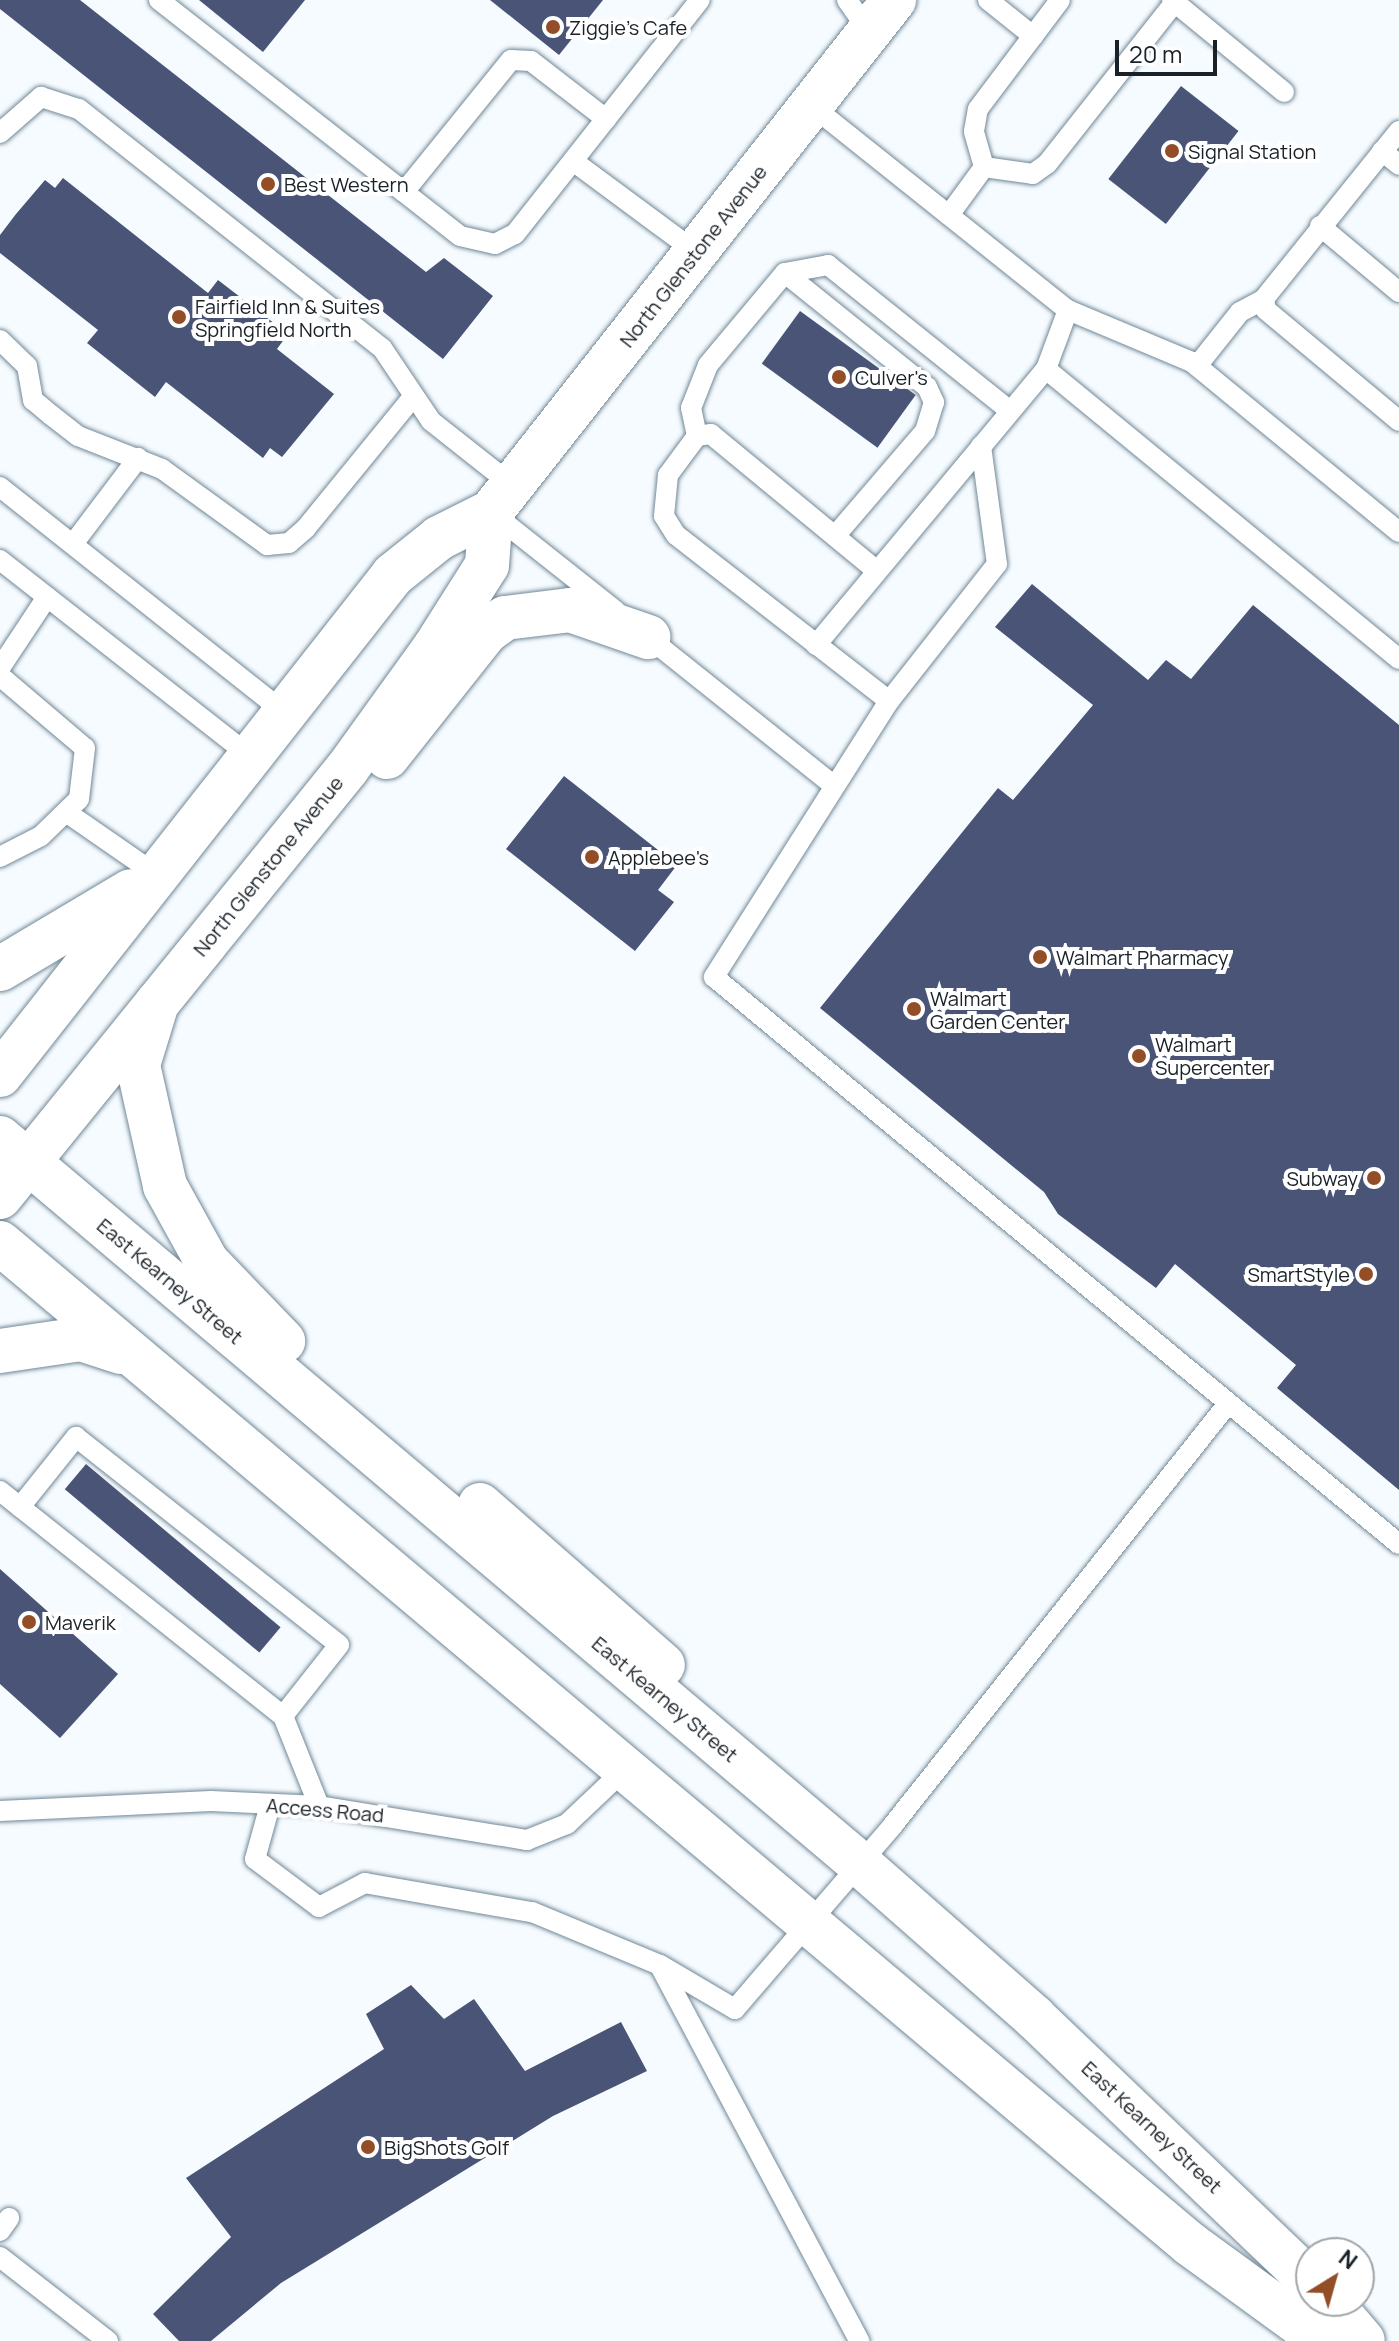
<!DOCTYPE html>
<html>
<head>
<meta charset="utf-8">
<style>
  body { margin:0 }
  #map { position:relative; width:1399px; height:2341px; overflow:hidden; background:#f6fbff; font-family:Manrope,sans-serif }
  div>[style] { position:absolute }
  .building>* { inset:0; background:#4a5476; transform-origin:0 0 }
  .roads { filter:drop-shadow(0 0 2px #708897) drop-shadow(0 0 2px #708897) }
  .lane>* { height:20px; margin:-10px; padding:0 10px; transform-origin:10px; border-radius:10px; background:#fff }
  .primary>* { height:44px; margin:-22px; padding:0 22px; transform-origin:22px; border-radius:22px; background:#fff }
  .dots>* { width:22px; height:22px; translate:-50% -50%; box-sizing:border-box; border:4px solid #fff; border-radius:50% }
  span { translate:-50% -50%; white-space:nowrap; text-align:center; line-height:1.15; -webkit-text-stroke:8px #fff; paint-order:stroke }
  .poi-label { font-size:20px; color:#182128 }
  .left { translate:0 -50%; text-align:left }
  .right { translate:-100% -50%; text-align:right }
  .street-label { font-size:20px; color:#182128 }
  .north { position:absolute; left:1295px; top:2237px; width:80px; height:80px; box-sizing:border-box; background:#fff; border:2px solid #a3a6a9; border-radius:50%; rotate:37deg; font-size:22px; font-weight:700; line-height:32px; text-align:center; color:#182128 }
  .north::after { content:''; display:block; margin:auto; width:28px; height:36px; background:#944e27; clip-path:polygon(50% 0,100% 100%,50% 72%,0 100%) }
  .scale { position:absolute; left:1115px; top:40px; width:102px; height:36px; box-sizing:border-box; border:4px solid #182128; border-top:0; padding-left:10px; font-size:24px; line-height:28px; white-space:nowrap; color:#182128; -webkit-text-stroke:6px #fff; paint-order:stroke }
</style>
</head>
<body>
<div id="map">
  <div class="building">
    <i style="clip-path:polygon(0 0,80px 0,426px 272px,444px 258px,493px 296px,443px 359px,0 9px)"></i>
    <i style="clip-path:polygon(199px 0,305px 0,263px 52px)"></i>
    <i style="clip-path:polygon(490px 0,603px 0,559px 55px)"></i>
    <i style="left:1181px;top:86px;width:73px;height:118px;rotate:38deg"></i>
    <i style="clip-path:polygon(63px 178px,208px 293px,218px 280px,288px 334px,277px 349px,334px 394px,282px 457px,270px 448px,263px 458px,166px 382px,155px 397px,87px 343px,98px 330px,0 253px,0 235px,16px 214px,45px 180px,55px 188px)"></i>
    <i style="left:800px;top:311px;width:143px;height:65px;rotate:36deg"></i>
    <i style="clip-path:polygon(1032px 584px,1148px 680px,1166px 660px,1191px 679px,1253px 605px,1399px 725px,1399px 1490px,1277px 1388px,1296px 1365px,1175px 1264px,1156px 1288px,1058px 1214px,1044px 1192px,820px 1008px,998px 788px,1013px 800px,1093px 705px,995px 627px)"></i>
    <i style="clip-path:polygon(564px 776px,677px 865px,658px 890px,674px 902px,635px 951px,506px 849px)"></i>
    <i style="left:86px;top:1464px;width:254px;height:33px;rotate:40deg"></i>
    <i style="clip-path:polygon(0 1569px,118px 1674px,60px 1738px,0 1684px)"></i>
    <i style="clip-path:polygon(411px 1985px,444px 2019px,474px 1999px,525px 2071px,621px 2022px,647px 2071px,553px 2116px,281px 2283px,211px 2341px,179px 2341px,153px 2314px,231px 2237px,186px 2178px,384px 2049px,366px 2014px)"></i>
  </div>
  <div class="roads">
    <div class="lane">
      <i style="left:159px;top:0;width:382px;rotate:38.1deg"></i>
      <i style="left:460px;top:236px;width:36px;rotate:13deg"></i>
      <i style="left:495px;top:244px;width:22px;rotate:-27deg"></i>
      <i style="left:515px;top:234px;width:298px;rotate:-51.7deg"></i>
      <i style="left:847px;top:0;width:39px;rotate:55deg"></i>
      <i style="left:988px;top:0;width:58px;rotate:38.7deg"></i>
      <i style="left:1172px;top:0;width:145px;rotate:39.4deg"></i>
      <i style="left:812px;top:106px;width:327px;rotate:38.6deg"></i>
      <i style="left:1068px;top:310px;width:134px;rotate:22.8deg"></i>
      <i style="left:1192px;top:362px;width:268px;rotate:39.4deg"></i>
      <i style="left:1399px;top:131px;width:216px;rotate:128.8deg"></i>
      <i style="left:1264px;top:299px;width:11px;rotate:80deg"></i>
      <i style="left:1266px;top:310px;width:173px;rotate:39.8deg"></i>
      <i style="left:0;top:133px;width:55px;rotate:-41.3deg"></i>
      <i style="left:41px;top:97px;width:40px;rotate:18deg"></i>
      <i style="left:79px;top:109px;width:386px;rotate:38.3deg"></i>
      <i style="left:382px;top:348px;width:88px;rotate:56.1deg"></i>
      <i style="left:431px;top:421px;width:103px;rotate:38.3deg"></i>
      <i style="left:1382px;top:151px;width:22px;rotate:39deg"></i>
      <i style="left:573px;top:161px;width:153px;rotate:36.5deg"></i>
      <i style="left:984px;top:167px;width:49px;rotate:8.1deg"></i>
      <i style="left:1033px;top:174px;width:17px;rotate:-36deg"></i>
      <i style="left:1047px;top:164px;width:206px;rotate:-51.7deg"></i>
      <i style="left:404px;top:192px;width:170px;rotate:-51deg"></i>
      <i style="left:511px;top:60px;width:20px;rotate:3deg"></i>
      <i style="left:531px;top:61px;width:95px;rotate:37.7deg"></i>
      <i style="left:949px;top:215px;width:59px;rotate:-53.9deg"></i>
      <i style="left:984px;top:167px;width:37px;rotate:-106deg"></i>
      <i style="left:974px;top:131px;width:22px;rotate:-80deg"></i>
      <i style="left:978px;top:109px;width:136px;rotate:-53deg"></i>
      <i style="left:1320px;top:226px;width:103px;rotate:39.9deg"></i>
      <i style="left:785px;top:273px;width:182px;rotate:38.8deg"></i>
      <i style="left:927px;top:387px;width:17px;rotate:65deg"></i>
      <i style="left:934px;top:402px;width:30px;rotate:107deg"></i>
      <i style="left:925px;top:431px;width:138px;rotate:130.6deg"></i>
      <i style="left:0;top:340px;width:37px;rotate:44deg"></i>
      <i style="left:27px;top:366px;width:35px;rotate:80deg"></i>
      <i style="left:33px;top:400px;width:23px;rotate:40deg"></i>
      <i style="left:51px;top:415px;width:34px;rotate:38deg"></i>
      <i style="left:78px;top:436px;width:90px;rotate:21.4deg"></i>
      <i style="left:162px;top:469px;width:130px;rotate:35.9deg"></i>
      <i style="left:267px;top:545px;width:22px;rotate:-5deg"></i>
      <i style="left:289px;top:543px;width:23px;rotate:-41deg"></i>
      <i style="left:306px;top:528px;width:168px;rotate:-50.8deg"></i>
      <i style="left:1197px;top:366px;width:69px;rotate:-51.5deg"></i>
      <i style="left:1240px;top:312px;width:27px;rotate:-28deg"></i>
      <i style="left:1046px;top:369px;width:457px;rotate:39.4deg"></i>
      <i style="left:697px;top:436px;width:29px;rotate:-102deg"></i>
      <i style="left:691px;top:408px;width:46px;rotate:-68.4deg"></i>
      <i style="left:708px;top:365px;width:120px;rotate:-50.1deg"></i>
      <i style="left:785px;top:273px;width:44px;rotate:-10.5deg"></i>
      <i style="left:828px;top:265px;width:233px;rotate:38.7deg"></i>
      <i style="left:981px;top:446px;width:119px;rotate:82.3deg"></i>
      <i style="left:997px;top:564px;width:174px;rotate:128.2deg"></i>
      <i style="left:889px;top:701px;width:327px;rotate:122.4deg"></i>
      <i style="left:714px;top:977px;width:889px;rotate:39.62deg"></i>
      <i style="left:0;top:487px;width:364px;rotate:38.4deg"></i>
      <i style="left:491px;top:512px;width:159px;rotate:38.4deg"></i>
      <i style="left:73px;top:544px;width:108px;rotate:-52.9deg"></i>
      <i style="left:0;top:560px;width:318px;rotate:38.1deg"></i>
      <i style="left:877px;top:571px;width:215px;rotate:-140.5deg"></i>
      <i style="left:711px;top:434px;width:14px;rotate:172deg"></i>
      <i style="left:697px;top:436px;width:49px;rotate:126.6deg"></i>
      <i style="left:668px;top:475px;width:41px;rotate:95.6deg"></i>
      <i style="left:664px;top:516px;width:22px;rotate:58deg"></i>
      <i style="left:676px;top:535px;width:270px;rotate:37.9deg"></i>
      <i style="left:644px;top:634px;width:242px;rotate:38.6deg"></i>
      <i style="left:816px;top:645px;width:359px;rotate:-50.2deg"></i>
      <i style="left:1046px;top:369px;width:63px;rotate:-69.6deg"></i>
      <i style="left:0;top:668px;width:85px;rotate:-56.5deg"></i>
      <i style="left:0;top:676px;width:111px;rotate:40.3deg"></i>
      <i style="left:85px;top:748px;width:51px;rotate:96.7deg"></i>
      <i style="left:79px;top:799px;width:53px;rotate:135.8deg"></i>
      <i style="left:41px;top:836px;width:46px;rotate:152.9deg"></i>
      <i style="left:66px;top:812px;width:111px;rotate:34.7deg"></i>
      <i style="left:0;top:1491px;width:362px;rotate:38.5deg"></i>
      <i style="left:283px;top:1716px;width:97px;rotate:68.2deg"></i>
      <i style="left:20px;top:1507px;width:90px;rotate:-51.3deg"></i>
      <i style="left:76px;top:1437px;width:335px;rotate:38.3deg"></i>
      <i style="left:339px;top:1645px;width:90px;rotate:128.3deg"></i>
      <i style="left:270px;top:1805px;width:56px;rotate:105.5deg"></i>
      <i style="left:255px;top:1859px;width:80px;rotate:36.9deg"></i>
      <i style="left:319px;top:1907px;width:52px;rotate:-27.6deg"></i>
      <i style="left:365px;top:1883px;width:169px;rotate:9.9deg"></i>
      <i style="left:532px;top:1912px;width:139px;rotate:22.5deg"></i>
      <i style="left:660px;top:1965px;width:87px;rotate:30.4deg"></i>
      <i style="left:735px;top:2009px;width:243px;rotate:-49.3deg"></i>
      <i style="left:893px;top:1825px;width:537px;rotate:-51.51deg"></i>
      <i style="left:0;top:1811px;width:211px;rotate:-2.7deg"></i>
      <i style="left:211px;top:1801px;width:108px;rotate:2.7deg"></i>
      <i style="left:319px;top:1806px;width:211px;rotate:9.3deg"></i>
      <i style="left:527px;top:1840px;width:43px;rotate:-21.8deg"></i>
      <i style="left:567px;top:1824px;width:77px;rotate:-43.4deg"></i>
      <i style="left:660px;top:1966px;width:425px;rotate:62deg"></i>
      <i style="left:0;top:2231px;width:16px;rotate:-55deg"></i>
      <i style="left:0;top:2257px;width:137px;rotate:37.9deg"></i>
    </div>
    <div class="primary">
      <i style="left:387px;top:757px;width:159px;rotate:-51.6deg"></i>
      <i style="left:486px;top:632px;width:24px;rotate:-36deg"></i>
      <i style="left:505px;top:618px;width:65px;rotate:-7deg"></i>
      <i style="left:570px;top:610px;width:83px;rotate:19.1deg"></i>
      <i style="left:0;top:969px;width:152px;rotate:-30.8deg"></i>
      <i style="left:157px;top:1003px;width:65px;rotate:107deg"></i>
      <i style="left:138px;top:1065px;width:124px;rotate:77.4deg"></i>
      <i style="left:165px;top:1186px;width:87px;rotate:61.1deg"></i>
      <i style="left:207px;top:1262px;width:110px;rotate:46.1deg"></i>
      <i style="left:0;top:1075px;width:636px;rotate:-51.83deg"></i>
      <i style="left:393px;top:575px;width:59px;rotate:-38.8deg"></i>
      <i style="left:439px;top:538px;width:58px;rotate:-26.6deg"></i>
      <i style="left:491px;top:512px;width:652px;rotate:-51.79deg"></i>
      <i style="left:0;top:1138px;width:1125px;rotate:40.17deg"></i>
      <i style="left:860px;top:1864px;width:232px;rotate:41.3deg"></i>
      <i style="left:1034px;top:2017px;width:383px;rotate:43.7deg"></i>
      <i style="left:0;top:1197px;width:551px;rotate:-50.97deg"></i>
      <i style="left:347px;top:769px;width:150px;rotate:-54.2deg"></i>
      <i style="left:435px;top:647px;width:97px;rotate:-57.6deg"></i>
      <i style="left:487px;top:565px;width:53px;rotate:-85.7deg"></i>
      <i style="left:0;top:1243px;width:1555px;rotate:40.07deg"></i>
      <i style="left:1190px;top:2244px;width:165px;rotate:36.1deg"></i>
      <i style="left:0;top:1351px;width:82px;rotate:-8.4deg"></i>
      <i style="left:81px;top:1339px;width:42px;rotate:18deg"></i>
      <i style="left:480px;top:1505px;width:243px;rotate:41.2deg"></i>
      <i style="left:1329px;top:2301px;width:52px;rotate:49.6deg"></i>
    </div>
  </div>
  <div class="dots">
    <i style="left:553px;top:27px;background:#944e27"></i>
    <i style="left:1172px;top:151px;background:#944e27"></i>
    <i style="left:268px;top:184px;background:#944e27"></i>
    <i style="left:179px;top:317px;background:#944e27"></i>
    <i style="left:839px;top:377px;background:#944e27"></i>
    <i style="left:592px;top:857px;background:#944e27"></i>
    <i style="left:1040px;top:957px;background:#944e27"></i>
    <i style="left:914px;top:1009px;background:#944e27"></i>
    <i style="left:1139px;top:1056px;background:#944e27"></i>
    <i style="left:1374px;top:1178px;background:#944e27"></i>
    <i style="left:1366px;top:1274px;background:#944e27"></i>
    <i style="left:29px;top:1622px;background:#944e27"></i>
    <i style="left:368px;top:2147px;background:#944e27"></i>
  </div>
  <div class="poi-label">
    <span class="left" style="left:569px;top:27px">Ziggie's Cafe</span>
    <span class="left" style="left:1188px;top:151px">Signal Station</span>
    <span class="left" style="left:284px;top:184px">Best Western</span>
    <span class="left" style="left:195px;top:318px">Fairfield Inn &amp; Suites<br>Springfield North</span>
    <span class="left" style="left:855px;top:377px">Culver's</span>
    <span class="left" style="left:608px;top:857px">Applebee's</span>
    <span class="left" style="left:1056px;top:957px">Walmart Pharmacy</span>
    <span class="left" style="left:930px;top:1010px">Walmart<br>Garden Center</span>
    <span class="left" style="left:1155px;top:1056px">Walmart<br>Supercenter</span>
    <span class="right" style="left:1358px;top:1178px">Subway</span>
    <span class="right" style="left:1350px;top:1274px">SmartStyle</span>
    <span class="left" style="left:45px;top:1622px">Maverik</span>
    <span class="left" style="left:384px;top:2147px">BigShots Golf</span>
  </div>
  <div class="street-label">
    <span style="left:693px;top:256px;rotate:-52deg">North Glenstone Avenue</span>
    <span style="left:268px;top:866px;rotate:-51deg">North Glenstone Avenue</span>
    <span style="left:170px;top:1281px;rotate:40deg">East Kearney Street</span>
    <span style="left:665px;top:1699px;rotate:40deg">East Kearney Street</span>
    <span style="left:325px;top:1810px;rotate:5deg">Access Road</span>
    <span style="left:1152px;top:2127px;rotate:43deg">East Kearney Street</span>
  </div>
  <div class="north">N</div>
  <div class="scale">20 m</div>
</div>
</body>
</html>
